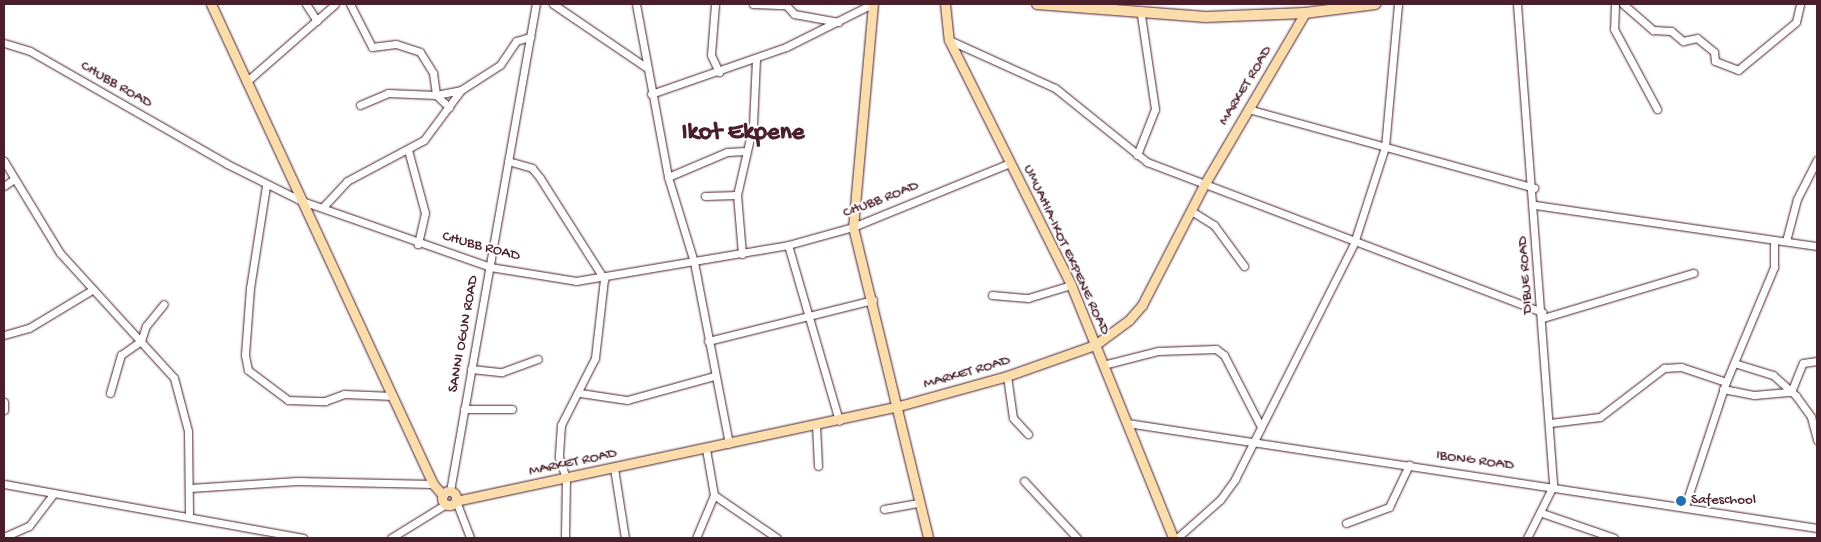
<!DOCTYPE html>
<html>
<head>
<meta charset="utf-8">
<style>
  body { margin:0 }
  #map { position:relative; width:1821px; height:542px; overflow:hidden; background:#fff; font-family:"Gochi Hand",sans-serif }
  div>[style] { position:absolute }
  .roads { filter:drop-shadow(0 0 1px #4a1f2b) drop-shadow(0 0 1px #4a1f2b) }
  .minor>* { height:7px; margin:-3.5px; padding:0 3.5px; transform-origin:3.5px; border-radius:3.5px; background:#fff }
  .major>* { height:9px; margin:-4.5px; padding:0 4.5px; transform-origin:4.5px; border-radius:4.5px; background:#faddab }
  .major>.ring { margin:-4.5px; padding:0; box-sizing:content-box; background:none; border:9px solid #faddab; border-radius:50% }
  .highway>* { height:10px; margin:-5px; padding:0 5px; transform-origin:5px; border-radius:5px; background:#faddab }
  .dots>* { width:14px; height:14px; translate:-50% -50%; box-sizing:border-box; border:2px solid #fff; border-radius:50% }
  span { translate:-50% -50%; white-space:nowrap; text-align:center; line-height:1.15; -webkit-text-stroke:4px #fff; paint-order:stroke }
  .street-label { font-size:15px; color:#4a1f2b }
  .poi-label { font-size:15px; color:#4a1f2b }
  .left { translate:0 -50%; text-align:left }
  .town-label { font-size:25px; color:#4a1f2b; font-weight:700 }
  .frame { position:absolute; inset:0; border:5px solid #4a1f2b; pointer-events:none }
</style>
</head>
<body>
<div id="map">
  <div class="roads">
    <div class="minor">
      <i style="left:306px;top:4px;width:20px;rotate:57deg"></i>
      <i style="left:350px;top:4px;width:48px;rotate:62.9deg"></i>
      <i style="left:372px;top:47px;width:24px;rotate:-7deg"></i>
      <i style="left:396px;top:44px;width:25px;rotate:18deg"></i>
      <i style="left:420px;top:52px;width:25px;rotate:58deg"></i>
      <i style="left:433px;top:73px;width:22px;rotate:82deg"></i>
      <i style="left:436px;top:95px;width:18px;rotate:43deg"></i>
      <i style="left:553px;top:4px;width:114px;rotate:34.2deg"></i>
      <i style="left:636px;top:4px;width:176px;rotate:79.5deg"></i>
      <i style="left:668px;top:177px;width:89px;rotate:73deg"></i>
      <i style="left:694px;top:262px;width:185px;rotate:79.1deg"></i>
      <i style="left:715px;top:4px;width:51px;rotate:94.5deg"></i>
      <i style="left:711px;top:55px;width:19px;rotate:65deg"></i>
      <i style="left:753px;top:4px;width:33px;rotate:2deg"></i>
      <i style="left:786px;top:5px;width:12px;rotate:48deg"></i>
      <i style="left:794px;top:14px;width:45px;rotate:10.3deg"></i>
      <i style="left:1517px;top:4px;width:483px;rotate:85.7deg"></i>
      <i style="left:1553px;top:486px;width:58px;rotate:116.6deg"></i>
      <i style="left:1615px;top:4px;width:25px;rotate:92deg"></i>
      <i style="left:1614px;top:29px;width:91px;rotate:61.7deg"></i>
      <i style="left:1623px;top:4px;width:40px;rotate:41deg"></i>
      <i style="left:1653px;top:30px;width:18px;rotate:3deg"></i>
      <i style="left:1671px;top:31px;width:16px;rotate:40deg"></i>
      <i style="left:1683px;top:41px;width:14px;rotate:-12deg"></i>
      <i style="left:1697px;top:38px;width:22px;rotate:39deg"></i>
      <i style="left:1714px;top:52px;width:9px;rotate:84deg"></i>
      <i style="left:1715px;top:61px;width:25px;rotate:21deg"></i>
      <i style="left:1738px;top:70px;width:75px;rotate:-39.6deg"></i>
      <i style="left:1796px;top:22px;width:18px;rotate:-77deg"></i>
      <i style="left:949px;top:40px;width:116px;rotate:24.4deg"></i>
      <i style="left:1055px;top:88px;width:118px;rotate:38.8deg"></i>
      <i style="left:1147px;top:162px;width:423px;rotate:20.8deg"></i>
      <i style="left:4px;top:43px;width:27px;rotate:17deg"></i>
      <i style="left:30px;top:51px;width:227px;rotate:29.8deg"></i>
      <i style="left:227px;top:164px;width:84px;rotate:26.3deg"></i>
      <i style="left:302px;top:201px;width:199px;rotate:19.3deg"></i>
      <i style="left:490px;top:267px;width:87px;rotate:9.2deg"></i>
      <i style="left:576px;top:281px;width:215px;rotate:-9.6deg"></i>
      <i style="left:788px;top:245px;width:67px;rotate:-15.5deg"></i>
      <i style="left:853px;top:227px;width:170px;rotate:-22.2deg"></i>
      <i style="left:246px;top:82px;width:118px;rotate:-41.2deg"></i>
      <i style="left:651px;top:94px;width:143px;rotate:-19.2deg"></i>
      <i style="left:786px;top:47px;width:96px;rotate:-26.6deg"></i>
      <i style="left:360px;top:105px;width:30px;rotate:-23deg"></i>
      <i style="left:388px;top:93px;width:48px;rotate:2.4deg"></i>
      <i style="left:436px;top:95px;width:25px;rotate:-11deg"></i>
      <i style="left:461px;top:90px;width:46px;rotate:-32.7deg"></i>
      <i style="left:500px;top:65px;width:29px;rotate:-56deg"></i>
      <i style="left:516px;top:41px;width:15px;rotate:-16deg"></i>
      <i style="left:1248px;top:109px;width:297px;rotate:15.4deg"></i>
      <i style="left:408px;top:150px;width:65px;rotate:74.9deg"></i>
      <i style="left:425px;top:213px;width:32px;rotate:103deg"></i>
      <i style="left:1137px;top:155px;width:49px;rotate:-68.6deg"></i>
      <i style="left:1155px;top:109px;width:95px;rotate:-98.5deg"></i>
      <i style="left:4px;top:161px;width:108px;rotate:58.7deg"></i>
      <i style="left:60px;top:253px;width:169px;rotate:47.6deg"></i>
      <i style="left:174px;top:378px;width:55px;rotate:75.2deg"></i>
      <i style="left:188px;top:431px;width:85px;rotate:89.3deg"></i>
      <i style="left:508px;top:161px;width:25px;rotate:16deg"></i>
      <i style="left:532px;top:168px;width:13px;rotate:51deg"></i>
      <i style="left:540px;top:178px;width:120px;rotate:57.6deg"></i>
      <i style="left:604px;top:279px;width:80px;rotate:96.5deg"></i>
      <i style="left:595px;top:358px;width:75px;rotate:116.9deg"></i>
      <i style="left:561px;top:425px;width:32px;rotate:94deg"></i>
      <i style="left:559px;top:457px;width:22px;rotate:72deg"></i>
      <i style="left:566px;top:478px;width:60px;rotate:91deg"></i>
      <i style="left:668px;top:177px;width:64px;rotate:-23deg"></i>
      <i style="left:727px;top:152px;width:19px;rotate:-3deg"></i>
      <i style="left:4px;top:186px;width:12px;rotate:-35deg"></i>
      <i style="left:266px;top:186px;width:103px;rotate:98.9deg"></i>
      <i style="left:250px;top:288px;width:67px;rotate:94.3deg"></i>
      <i style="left:245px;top:355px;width:15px;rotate:79deg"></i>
      <i style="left:248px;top:370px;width:50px;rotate:36.9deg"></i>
      <i style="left:288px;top:400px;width:37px;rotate:2deg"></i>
      <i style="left:325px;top:401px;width:20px;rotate:-20deg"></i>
      <i style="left:344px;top:394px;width:49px;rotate:2.3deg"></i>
      <i style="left:705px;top:196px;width:32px;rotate:-2deg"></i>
      <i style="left:1535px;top:205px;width:285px;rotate:8.3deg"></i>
      <i style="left:323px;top:207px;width:35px;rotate:-47deg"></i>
      <i style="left:347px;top:181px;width:87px;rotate:-28deg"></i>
      <i style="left:424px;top:140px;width:62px;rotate:-53.5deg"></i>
      <i style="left:1193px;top:212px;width:25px;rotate:32deg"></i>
      <i style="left:1214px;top:225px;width:51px;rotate:53.8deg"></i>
      <i style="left:1786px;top:241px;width:43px;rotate:-75.3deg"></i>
      <i style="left:1797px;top:199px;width:44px;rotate:-62.9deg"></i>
      <i style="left:788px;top:245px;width:183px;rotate:73.8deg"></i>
      <i style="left:742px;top:254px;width:59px;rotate:-94.8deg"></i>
      <i style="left:737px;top:195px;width:72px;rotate:-77.1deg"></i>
      <i style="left:753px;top:125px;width:67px;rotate:-87.4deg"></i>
      <i style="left:992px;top:295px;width:36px;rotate:5deg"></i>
      <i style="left:1028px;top:298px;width:45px;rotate:-16.8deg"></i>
      <i style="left:1543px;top:318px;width:157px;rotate:-16.7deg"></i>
      <i style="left:4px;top:335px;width:26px;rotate:-16deg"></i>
      <i style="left:29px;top:328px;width:74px;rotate:-31.1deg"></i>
      <i style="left:708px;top:341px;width:170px;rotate:-14deg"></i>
      <i style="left:1734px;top:363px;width:41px;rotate:17.1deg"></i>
      <i style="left:1773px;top:375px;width:31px;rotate:42deg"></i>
      <i style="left:1796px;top:396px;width:26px;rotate:54deg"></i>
      <i style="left:1811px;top:417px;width:24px;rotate:75deg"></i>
      <i style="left:1103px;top:365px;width:57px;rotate:-14.3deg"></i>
      <i style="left:1158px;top:351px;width:58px;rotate:-2deg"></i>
      <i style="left:1216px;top:349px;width:10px;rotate:37deg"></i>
      <i style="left:1224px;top:355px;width:79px;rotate:62.8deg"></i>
      <i style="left:471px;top:369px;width:31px;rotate:6deg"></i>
      <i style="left:502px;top:372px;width:38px;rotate:-20deg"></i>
      <i style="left:1007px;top:376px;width:42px;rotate:81.9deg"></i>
      <i style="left:1013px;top:418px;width:22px;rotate:47deg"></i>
      <i style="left:1723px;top:389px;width:32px;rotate:11deg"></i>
      <i style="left:1754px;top:395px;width:37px;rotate:-5deg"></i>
      <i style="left:1791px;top:392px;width:31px;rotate:-68deg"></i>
      <i style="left:1803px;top:363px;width:14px;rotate:-8deg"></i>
      <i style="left:110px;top:393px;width:40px;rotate:-74deg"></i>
      <i style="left:121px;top:355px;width:24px;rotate:-35deg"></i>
      <i style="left:141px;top:341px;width:16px;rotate:-72deg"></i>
      <i style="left:146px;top:326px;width:28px;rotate:-51deg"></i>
      <i style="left:580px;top:393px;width:48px;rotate:8.5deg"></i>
      <i style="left:627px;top:400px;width:90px;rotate:-15.4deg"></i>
      <i style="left:4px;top:402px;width:8px;rotate:90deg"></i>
      <i style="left:464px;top:409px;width:48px"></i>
      <i style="left:1127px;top:423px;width:698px;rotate:8.65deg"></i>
      <i style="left:1550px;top:423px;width:50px;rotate:-6.8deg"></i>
      <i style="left:1600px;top:417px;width:81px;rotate:-37.4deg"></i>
      <i style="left:1664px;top:368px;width:17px;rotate:-3deg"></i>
      <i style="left:1681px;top:367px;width:47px;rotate:18.4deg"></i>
      <i style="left:816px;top:425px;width:41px;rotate:87.2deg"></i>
      <i style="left:614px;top:468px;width:71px;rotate:81.1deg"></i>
      <i style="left:1024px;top:481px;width:78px;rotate:47.1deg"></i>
      <i style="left:4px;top:484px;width:304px;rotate:10.2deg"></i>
      <i style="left:190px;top:488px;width:107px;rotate:-3.7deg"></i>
      <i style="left:297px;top:481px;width:136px;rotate:1.3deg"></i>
      <i style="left:450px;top:491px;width:495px;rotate:-80deg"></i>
      <i style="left:714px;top:495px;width:76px;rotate:34.3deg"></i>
      <i style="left:456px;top:501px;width:40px;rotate:69deg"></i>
      <i style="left:1685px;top:506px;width:131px;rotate:-71.7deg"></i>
      <i style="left:1726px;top:382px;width:125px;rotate:-67.3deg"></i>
      <i style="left:1774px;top:267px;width:27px;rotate:-90deg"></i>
      <i style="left:884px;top:509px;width:35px;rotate:-10deg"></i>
      <i style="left:1542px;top:513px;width:76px;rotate:19.1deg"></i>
      <i style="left:1346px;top:523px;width:46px;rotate:-20.4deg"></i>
      <i style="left:1389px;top:507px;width:47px;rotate:-64.5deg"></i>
      <i style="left:4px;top:537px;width:27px;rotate:-24deg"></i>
      <i style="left:29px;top:526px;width:41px;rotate:-52.9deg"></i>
      <i style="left:391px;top:538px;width:65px;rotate:-31.7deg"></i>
      <i style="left:696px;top:538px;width:47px;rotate:-67.3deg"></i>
      <i style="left:714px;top:495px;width:47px;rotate:-99.9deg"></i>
      <i style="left:1177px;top:538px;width:57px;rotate:-41.5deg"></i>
      <i style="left:1220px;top:500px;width:26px;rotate:-54deg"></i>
      <i style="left:1235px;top:479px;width:264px;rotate:-63.2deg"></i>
      <i style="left:1354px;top:243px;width:101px;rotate:-72.1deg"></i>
      <i style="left:1385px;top:147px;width:144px;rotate:-84.8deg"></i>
    </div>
    <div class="major">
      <i style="left:211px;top:4px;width:529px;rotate:65.18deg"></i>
      <i style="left:433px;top:484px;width:15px;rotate:48deg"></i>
      <i style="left:873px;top:4px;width:224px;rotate:95.1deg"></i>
      <i style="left:853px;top:227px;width:320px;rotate:76.4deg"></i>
      <i style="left:945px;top:4px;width:36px;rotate:84deg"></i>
      <i style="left:949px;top:40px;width:274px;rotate:63.5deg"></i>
      <i style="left:1071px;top:285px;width:273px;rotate:68deg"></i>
      <i class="ring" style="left:442px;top:491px;width:5px;height:5px"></i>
      <i style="left:456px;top:501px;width:453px;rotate:-12.1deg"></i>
      <i style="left:899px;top:406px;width:112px;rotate:-15.5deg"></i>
      <i style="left:1007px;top:376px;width:93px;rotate:-19.4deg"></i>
      <i style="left:1095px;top:345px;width:42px;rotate:-36.3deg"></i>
      <i style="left:1129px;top:320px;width:20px;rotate:-49deg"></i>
      <i style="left:1142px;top:305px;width:135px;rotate:-62.7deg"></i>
      <i style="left:1204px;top:185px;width:199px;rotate:-59.6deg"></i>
    </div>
    <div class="highway">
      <i style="left:1037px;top:4px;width:169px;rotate:4.4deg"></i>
      <i style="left:1206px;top:17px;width:99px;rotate:-2.3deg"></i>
      <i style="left:1305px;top:13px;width:71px;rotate:-7.3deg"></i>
    </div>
  </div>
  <div class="dots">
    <i style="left:1681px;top:501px;background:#1f6fb2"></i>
  </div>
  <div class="street-label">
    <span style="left:116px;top:85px;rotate:30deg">CHUBB ROAD</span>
    <span style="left:1246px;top:86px;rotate:-59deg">MARKET ROAD</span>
    <span style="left:881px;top:200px;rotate:-21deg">CHUBB ROAD</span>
    <span style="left:481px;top:247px;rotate:15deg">CHUBB ROAD</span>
    <span style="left:1066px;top:250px;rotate:65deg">UMUAHIA-IKOT EKPENE ROAD</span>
    <span style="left:1526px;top:275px;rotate:-94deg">DIBUE ROAD</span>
    <span style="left:464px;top:334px;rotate:-80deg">SANNI OGUN ROAD</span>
    <span style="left:967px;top:373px;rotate:-16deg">MARKET ROAD</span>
    <span style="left:1475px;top:461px;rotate:8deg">IBONG ROAD</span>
    <span style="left:573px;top:463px;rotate:-12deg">MARKET ROAD</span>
  </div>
  <div class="poi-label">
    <span class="left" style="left:1691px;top:501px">Safeschool</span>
  </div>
  <div class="town-label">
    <span style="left:743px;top:134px">Ikot Ekpene</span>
  </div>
  <div class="frame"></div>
</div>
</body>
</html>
